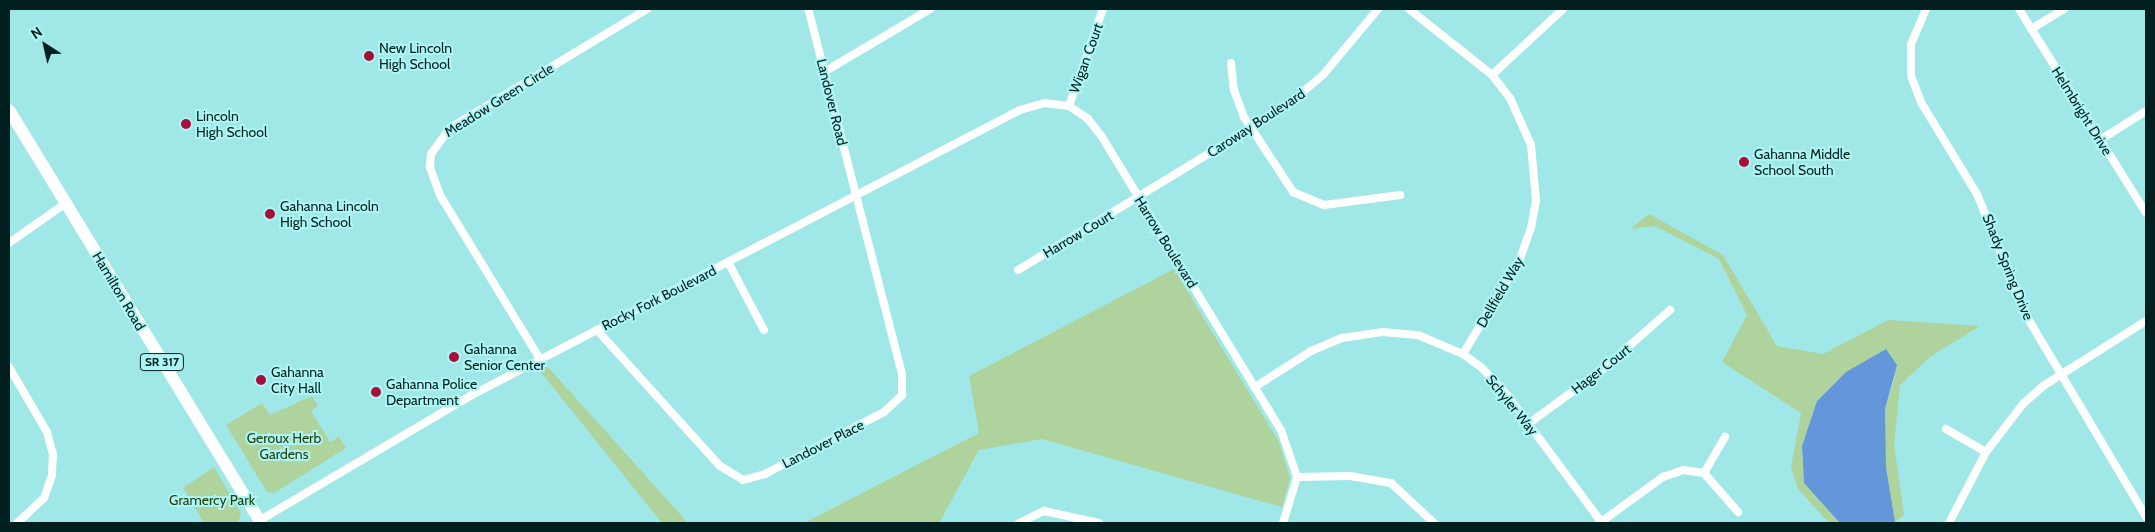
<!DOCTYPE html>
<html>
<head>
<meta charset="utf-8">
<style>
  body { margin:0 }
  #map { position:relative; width:2155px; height:532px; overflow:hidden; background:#a0e8e7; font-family:Cabin,sans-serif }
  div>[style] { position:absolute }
  .green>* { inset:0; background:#afd39c }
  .water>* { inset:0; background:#6397da }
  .minor>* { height:8px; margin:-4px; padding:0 4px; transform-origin:4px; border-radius:4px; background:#fff }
  .primary>* { height:12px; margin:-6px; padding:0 6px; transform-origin:6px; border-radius:6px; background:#fff }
  .dots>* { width:14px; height:14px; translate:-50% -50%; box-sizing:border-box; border:2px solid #adf6f5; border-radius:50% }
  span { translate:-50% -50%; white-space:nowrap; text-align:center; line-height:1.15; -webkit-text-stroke:4px #adf6f5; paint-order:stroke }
  .shield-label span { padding:1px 4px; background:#adf6f5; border:1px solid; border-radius:4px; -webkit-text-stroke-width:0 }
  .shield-label { font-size:12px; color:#011f1f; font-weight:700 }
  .poi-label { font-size:14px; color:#011f1f }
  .left { translate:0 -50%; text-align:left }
  .street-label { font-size:14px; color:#011f1f }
  .park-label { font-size:14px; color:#1f3d07 }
  .frame { position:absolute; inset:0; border:10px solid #011f1f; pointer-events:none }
  .north { position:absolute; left:20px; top:20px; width:50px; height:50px; -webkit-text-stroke:4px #adf6f5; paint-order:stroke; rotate:325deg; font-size:14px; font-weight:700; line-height:20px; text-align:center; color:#011f1f }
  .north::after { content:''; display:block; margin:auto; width:18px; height:22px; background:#011f1f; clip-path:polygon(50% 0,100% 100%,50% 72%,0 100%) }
</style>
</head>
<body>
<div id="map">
  <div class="green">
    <i style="clip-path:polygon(1649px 214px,1723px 255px,1777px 346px,1823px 354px,1888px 320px,1980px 326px,1931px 356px,1900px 385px,1894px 444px,1904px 515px,1895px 522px,1886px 467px,1885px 409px,1895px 377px,1885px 349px,1838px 379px,1817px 401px,1802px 446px,1804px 483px,1840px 523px,1829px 523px,1798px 489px,1791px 467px,1801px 413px,1722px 362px,1747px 315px,1719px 259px,1655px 226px,1630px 229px)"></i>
    <i style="clip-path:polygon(1174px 269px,1279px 442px,1290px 478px,1282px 507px,1042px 439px,979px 450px,939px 523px,804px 523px,979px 433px,969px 376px)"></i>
    <i style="clip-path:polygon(548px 367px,688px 523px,662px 523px,539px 370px)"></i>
    <i style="clip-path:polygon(312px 396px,318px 406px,311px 411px,330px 442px,339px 437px,346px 448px,274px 493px,267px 492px,226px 425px,262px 403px,270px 415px)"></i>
    <i style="clip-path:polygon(214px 467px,241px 513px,238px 523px,204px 523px,183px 488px)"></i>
  </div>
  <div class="water">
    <i style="clip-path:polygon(1886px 349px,1897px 365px,1885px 409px,1886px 467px,1895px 522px,1840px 523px,1804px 483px,1802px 446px,1817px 401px,1846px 372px)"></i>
  </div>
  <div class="minor">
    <i style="left:1409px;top:9px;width:106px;rotate:38.5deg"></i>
    <i style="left:1492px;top:75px;width:29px;rotate:52deg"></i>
    <i style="left:1510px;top:98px;width:51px;rotate:65.9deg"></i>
    <i style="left:1531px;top:145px;width:55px;rotate:84.8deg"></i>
    <i style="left:1536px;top:200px;width:28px;rotate:100deg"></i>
    <i style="left:1531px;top:228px;width:33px;rotate:110deg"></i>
    <i style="left:1520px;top:259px;width:111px;rotate:121deg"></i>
    <i style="left:1926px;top:9px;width:39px;rotate:113deg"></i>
    <i style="left:1911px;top:45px;width:31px;rotate:90deg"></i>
    <i style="left:1911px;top:76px;width:30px;rotate:69deg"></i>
    <i style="left:1922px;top:104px;width:105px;rotate:58.6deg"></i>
    <i style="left:1977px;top:194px;width:133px;rotate:67.9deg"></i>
    <i style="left:2027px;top:317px;width:233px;rotate:59.2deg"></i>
    <i style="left:2019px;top:9px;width:240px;rotate:58.1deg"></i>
    <i style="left:2031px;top:29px;width:39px;rotate:-31deg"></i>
    <i style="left:1231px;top:63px;width:27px;rotate:84deg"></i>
    <i style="left:1234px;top:90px;width:29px;rotate:70deg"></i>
    <i style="left:1244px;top:117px;width:90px;rotate:56.8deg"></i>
    <i style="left:1293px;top:192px;width:34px;rotate:23deg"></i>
    <i style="left:1324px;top:205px;width:77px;rotate:-7.5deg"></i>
    <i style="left:824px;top:72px;width:123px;rotate:-30.7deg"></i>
    <i style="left:1492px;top:75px;width:97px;rotate:-42.9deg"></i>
    <i style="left:1069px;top:106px;width:103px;rotate:-70.7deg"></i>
    <i style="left:2100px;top:140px;width:54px;rotate:-32.2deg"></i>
    <i style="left:9px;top:243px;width:70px;rotate:-35.1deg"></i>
    <i style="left:728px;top:262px;width:77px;rotate:62.1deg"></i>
    <i style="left:1018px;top:270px;width:313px;rotate:-31.4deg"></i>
    <i style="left:1285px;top:107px;width:50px;rotate:-40.1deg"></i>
    <i style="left:1323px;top:75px;width:86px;rotate:-50.2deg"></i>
    <i style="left:597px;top:330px;width:183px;rotate:47.9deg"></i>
    <i style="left:720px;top:466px;width:27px;rotate:31deg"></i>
    <i style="left:743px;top:480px;width:23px;rotate:-15deg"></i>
    <i style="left:765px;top:474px;width:134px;rotate:-27.5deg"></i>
    <i style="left:884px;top:412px;width:25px;rotate:-43deg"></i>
    <i style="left:902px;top:395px;width:21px;rotate:-90deg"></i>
    <i style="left:902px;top:374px;width:377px;rotate:-104.4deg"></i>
    <i style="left:540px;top:359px;width:192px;rotate:-121.4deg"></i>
    <i style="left:440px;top:195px;width:30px;rotate:-110deg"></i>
    <i style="left:430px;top:167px;width:13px;rotate:-86deg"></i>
    <i style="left:431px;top:154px;width:32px;rotate:-54deg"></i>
    <i style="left:450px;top:128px;width:230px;rotate:-31.1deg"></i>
    <i style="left:9px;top:367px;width:75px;rotate:59.7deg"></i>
    <i style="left:47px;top:432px;width:23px;rotate:75deg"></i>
    <i style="left:53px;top:454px;width:21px;rotate:93deg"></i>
    <i style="left:52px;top:475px;width:24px;rotate:109deg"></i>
    <i style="left:44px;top:498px;width:37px;rotate:137deg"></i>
    <i style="left:1255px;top:387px;width:67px;rotate:-32.7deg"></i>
    <i style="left:1311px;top:351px;width:34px;rotate:-23deg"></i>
    <i style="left:1342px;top:338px;width:40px;rotate:-8.5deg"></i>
    <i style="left:1382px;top:332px;width:36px;rotate:5deg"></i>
    <i style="left:1418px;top:335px;width:49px;rotate:22.9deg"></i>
    <i style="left:1463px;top:354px;width:22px;rotate:36deg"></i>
    <i style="left:1481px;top:367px;width:38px;rotate:47deg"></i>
    <i style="left:1507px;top:395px;width:159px;rotate:53.4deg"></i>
    <i style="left:1528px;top:424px;width:92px;rotate:-36.1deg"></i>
    <i style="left:1602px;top:370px;width:91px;rotate:-41.4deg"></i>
    <i style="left:1946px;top:429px;width:46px;rotate:29.9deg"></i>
    <i style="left:1704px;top:473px;width:52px;rotate:48.9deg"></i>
    <i style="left:1297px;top:477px;width:53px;rotate:-1.1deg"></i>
    <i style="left:1350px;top:476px;width:42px;rotate:9.7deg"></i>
    <i style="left:1391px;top:483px;width:59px;rotate:42.9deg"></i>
    <i style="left:257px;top:522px;width:250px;rotate:-30.6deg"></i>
    <i style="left:472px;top:395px;width:618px;rotate:-27.48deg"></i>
    <i style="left:1020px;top:110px;width:25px;rotate:-16deg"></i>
    <i style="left:1044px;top:103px;width:25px;rotate:7deg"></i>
    <i style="left:1069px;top:106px;width:23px;rotate:34deg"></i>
    <i style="left:1088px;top:119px;width:23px;rotate:52deg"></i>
    <i style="left:1102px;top:137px;width:343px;rotate:58.6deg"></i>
    <i style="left:1281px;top:430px;width:50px;rotate:71.2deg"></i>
    <i style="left:1297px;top:477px;width:48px;rotate:106.9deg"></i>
    <i style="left:1601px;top:522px;width:77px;rotate:-36deg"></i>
    <i style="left:1663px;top:477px;width:21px;rotate:-19deg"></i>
    <i style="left:1683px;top:470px;width:21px;rotate:8deg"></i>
    <i style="left:1704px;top:473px;width:42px;rotate:-59.7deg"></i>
    <i style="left:1019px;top:523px;width:28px;rotate:-26deg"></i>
    <i style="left:1044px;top:511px;width:56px;rotate:12.3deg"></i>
    <i style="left:1949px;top:523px;width:80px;rotate:-62.5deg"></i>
    <i style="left:1986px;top:452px;width:61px;rotate:-52.4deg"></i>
    <i style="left:2023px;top:404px;width:27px;rotate:-42deg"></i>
    <i style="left:2043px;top:386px;width:122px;rotate:-32.3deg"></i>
  </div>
  <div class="primary">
    <i style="left:9px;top:110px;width:484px;rotate:58.6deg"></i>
  </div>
  <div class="dots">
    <i style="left:369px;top:56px;background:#a70f39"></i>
    <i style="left:186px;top:124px;background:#a70f39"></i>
    <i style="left:1744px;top:162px;background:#a70f39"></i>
    <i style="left:270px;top:214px;background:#a70f39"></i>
    <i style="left:454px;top:357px;background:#a70f39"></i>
    <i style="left:261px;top:380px;background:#a70f39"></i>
    <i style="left:376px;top:392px;background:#a70f39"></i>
  </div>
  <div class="shield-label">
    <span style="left:162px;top:362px">SR 317</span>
  </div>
  <div class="poi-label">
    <span class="left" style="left:379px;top:56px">New Lincoln<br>High School</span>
    <span class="left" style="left:196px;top:124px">Lincoln<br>High School</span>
    <span class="left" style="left:1754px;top:162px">Gahanna Middle<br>School South</span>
    <span class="left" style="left:280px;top:214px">Gahanna Lincoln<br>High School</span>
    <span class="left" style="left:464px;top:357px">Gahanna<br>Senior Center</span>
    <span class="left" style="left:271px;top:380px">Gahanna<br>City Hall</span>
    <span class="left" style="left:386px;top:392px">Gahanna Police<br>Department</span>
  </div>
  <div class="street-label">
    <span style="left:1086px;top:58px;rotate:-70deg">Wigan Court</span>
    <span style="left:499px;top:100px;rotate:-32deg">Meadow Green Circle</span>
    <span style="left:832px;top:102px;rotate:76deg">Landover Road</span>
    <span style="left:2082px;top:111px;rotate:58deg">Helmbright Drive</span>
    <span style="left:1256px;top:123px;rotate:-33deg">Caroway Boulevard</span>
    <span style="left:1078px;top:234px;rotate:-31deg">Harrow Court</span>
    <span style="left:1166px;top:242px;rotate:58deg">Harrow Boulevard</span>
    <span style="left:2008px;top:267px;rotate:68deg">Shady Spring Drive</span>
    <span style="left:119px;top:291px;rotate:59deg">Hamilton Road</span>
    <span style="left:1500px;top:292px;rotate:-60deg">Dellfield Way</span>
    <span style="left:659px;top:298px;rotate:-27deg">Rocky Fork Boulevard</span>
    <span style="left:1601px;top:369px;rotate:-38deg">Hager Court</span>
    <span style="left:1512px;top:405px;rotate:51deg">Schyler Way</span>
    <span style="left:823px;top:444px;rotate:-27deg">Landover Place</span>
  </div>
  <div class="park-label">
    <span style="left:284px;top:446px">Geroux Herb<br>Gardens</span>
    <span style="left:212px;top:500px">Gramercy Park</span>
  </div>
  <div class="frame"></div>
  <div class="north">N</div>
</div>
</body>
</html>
